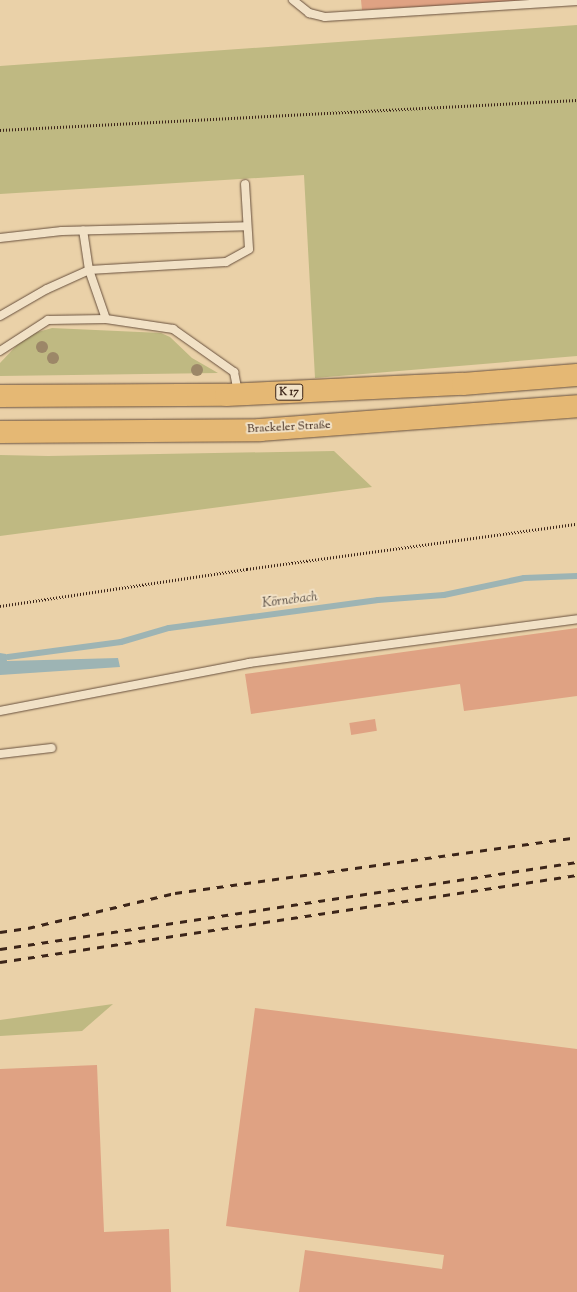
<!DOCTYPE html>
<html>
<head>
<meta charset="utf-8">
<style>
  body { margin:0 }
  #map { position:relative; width:577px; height:1292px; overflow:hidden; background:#ead1a8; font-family:"Sorts Mill Goudy",serif }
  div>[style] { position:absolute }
  .green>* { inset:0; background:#bfb982 }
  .water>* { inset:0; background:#9db4b4 }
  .stream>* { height:6px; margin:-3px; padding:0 3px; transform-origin:3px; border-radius:3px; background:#9db4b4 }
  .building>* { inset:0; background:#dfa283; transform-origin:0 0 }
  .path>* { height:2.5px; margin-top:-1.25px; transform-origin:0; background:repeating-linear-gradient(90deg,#3c2519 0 1px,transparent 0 3px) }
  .roads { filter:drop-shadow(0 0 1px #68503d) drop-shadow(0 0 1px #68503d) }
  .lane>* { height:8px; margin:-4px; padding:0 4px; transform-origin:4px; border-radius:4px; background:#f1e1c6 }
  .highway>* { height:22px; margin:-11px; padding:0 11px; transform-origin:11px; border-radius:11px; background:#e5b874 }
  .rail>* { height:3px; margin-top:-1.5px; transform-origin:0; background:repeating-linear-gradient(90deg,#3c2519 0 7px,transparent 0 14px) }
  .trees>* { width:12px; height:12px; margin:-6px; border-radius:50%; background:#9c8768 }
  span { translate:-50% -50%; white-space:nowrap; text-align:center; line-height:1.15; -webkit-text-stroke:4px #f1e1c6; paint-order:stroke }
  .shield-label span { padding:1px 3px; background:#f1e1c6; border:1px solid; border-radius:3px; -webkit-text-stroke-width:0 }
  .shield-label { font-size:11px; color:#3c2519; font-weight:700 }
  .street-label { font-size:12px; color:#3c2519 }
  .water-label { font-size:13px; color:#544940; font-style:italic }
</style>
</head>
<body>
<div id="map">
  <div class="green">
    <i style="clip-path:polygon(577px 25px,577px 356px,315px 378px,304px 175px,0 194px,0 66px)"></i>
    <i style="clip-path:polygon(52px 328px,161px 333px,170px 337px,192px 358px,218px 373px,0 376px,0 363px,19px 343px,31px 334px)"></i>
    <i style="clip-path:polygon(334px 451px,372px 487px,0 536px,0 455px,48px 456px)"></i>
    <i style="clip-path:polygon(113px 1004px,82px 1031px,0 1036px,0 1020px)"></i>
  </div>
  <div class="water">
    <i style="clip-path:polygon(0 653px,6px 654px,7px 661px,118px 658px,120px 667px,0 675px)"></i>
  </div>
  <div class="stream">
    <i style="left:8px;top:657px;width:114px;rotate:-7.6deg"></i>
    <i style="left:121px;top:642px;width:50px;rotate:-16.3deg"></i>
    <i style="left:169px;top:628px;width:211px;rotate:-7.6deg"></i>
    <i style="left:378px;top:600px;width:66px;rotate:-4.3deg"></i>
    <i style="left:444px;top:595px;width:82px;rotate:-12deg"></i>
    <i style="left:524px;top:578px;width:53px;rotate:-2.2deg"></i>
  </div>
  <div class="building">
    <i style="clip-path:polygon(361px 0,528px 0,528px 1px,362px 10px)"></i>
    <i style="clip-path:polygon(577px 628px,577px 696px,464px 711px,460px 684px,251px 714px,245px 674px)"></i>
    <i style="left:375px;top:719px;width:12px;height:26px;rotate:81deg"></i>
    <i style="clip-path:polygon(255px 1008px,577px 1049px,577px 1292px,299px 1292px,305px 1250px,442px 1269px,444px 1255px,226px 1226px)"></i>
    <i style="clip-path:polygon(97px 1065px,104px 1232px,169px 1229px,171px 1292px,0 1292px,0 1069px)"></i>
  </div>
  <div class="path">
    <i style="left:0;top:130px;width:578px;rotate:-2.98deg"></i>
    <i style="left:0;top:606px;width:250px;rotate:-8.5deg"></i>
    <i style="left:247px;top:569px;width:333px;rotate:-7.8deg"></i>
  </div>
  <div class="roads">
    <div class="lane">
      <i style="left:293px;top:0;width:21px;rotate:39deg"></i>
      <i style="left:309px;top:13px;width:16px;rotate:14deg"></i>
      <i style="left:325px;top:17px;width:253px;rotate:-3.6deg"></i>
      <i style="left:0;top:238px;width:62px;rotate:-6.4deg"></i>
      <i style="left:62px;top:231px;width:185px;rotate:-1.5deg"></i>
      <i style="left:0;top:316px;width:54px;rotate:-29.9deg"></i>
      <i style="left:47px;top:289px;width:46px;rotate:-24.3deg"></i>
      <i style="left:89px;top:270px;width:40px;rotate:-98.5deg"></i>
      <i style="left:106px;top:319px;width:52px;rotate:-109.1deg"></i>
      <i style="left:89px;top:270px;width:137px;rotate:-3.3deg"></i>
      <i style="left:226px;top:262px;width:26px;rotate:-29deg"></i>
      <i style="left:249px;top:249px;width:65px;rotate:-93.5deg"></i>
      <i style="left:0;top:351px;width:57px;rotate:-32.9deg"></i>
      <i style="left:48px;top:320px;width:58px;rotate:-1deg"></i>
      <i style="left:106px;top:319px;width:68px;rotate:8.5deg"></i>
      <i style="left:173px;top:329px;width:75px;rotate:35.2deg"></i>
      <i style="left:234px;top:372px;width:21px;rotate:79deg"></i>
      <i style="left:0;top:711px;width:254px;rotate:-10.9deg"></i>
      <i style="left:249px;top:663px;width:331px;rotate:-7.6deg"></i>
      <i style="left:0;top:754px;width:52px;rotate:-6.6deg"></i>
    </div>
    <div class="highway">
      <i style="left:0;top:396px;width:226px;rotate:-0.3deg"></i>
      <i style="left:226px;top:395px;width:237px;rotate:-2.7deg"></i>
      <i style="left:463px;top:384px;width:114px;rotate:-4.5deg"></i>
      <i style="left:0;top:432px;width:260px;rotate:-0.4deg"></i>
      <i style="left:260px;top:430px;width:318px;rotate:-4.3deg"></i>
    </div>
  </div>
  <div class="rail">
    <i style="left:0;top:932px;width:28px;rotate:-8deg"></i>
    <i style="left:28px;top:928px;width:151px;rotate:-13.4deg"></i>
    <i style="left:175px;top:893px;width:406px;rotate:-7.9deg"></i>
    <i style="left:0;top:949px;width:584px;rotate:-8.57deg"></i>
    <i style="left:0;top:962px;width:584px;rotate:-8.57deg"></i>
  </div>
  <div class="trees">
    <i style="left:42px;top:347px"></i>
    <i style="left:53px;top:358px"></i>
    <i style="left:197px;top:370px"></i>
  </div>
  <div class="shield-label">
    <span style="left:289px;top:392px">K 17</span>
  </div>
  <div class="street-label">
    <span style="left:289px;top:428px;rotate:-3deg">Brackeler Straße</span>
  </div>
  <div class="water-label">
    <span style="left:290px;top:601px;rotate:-7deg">Körnebach</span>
  </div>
</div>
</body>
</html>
